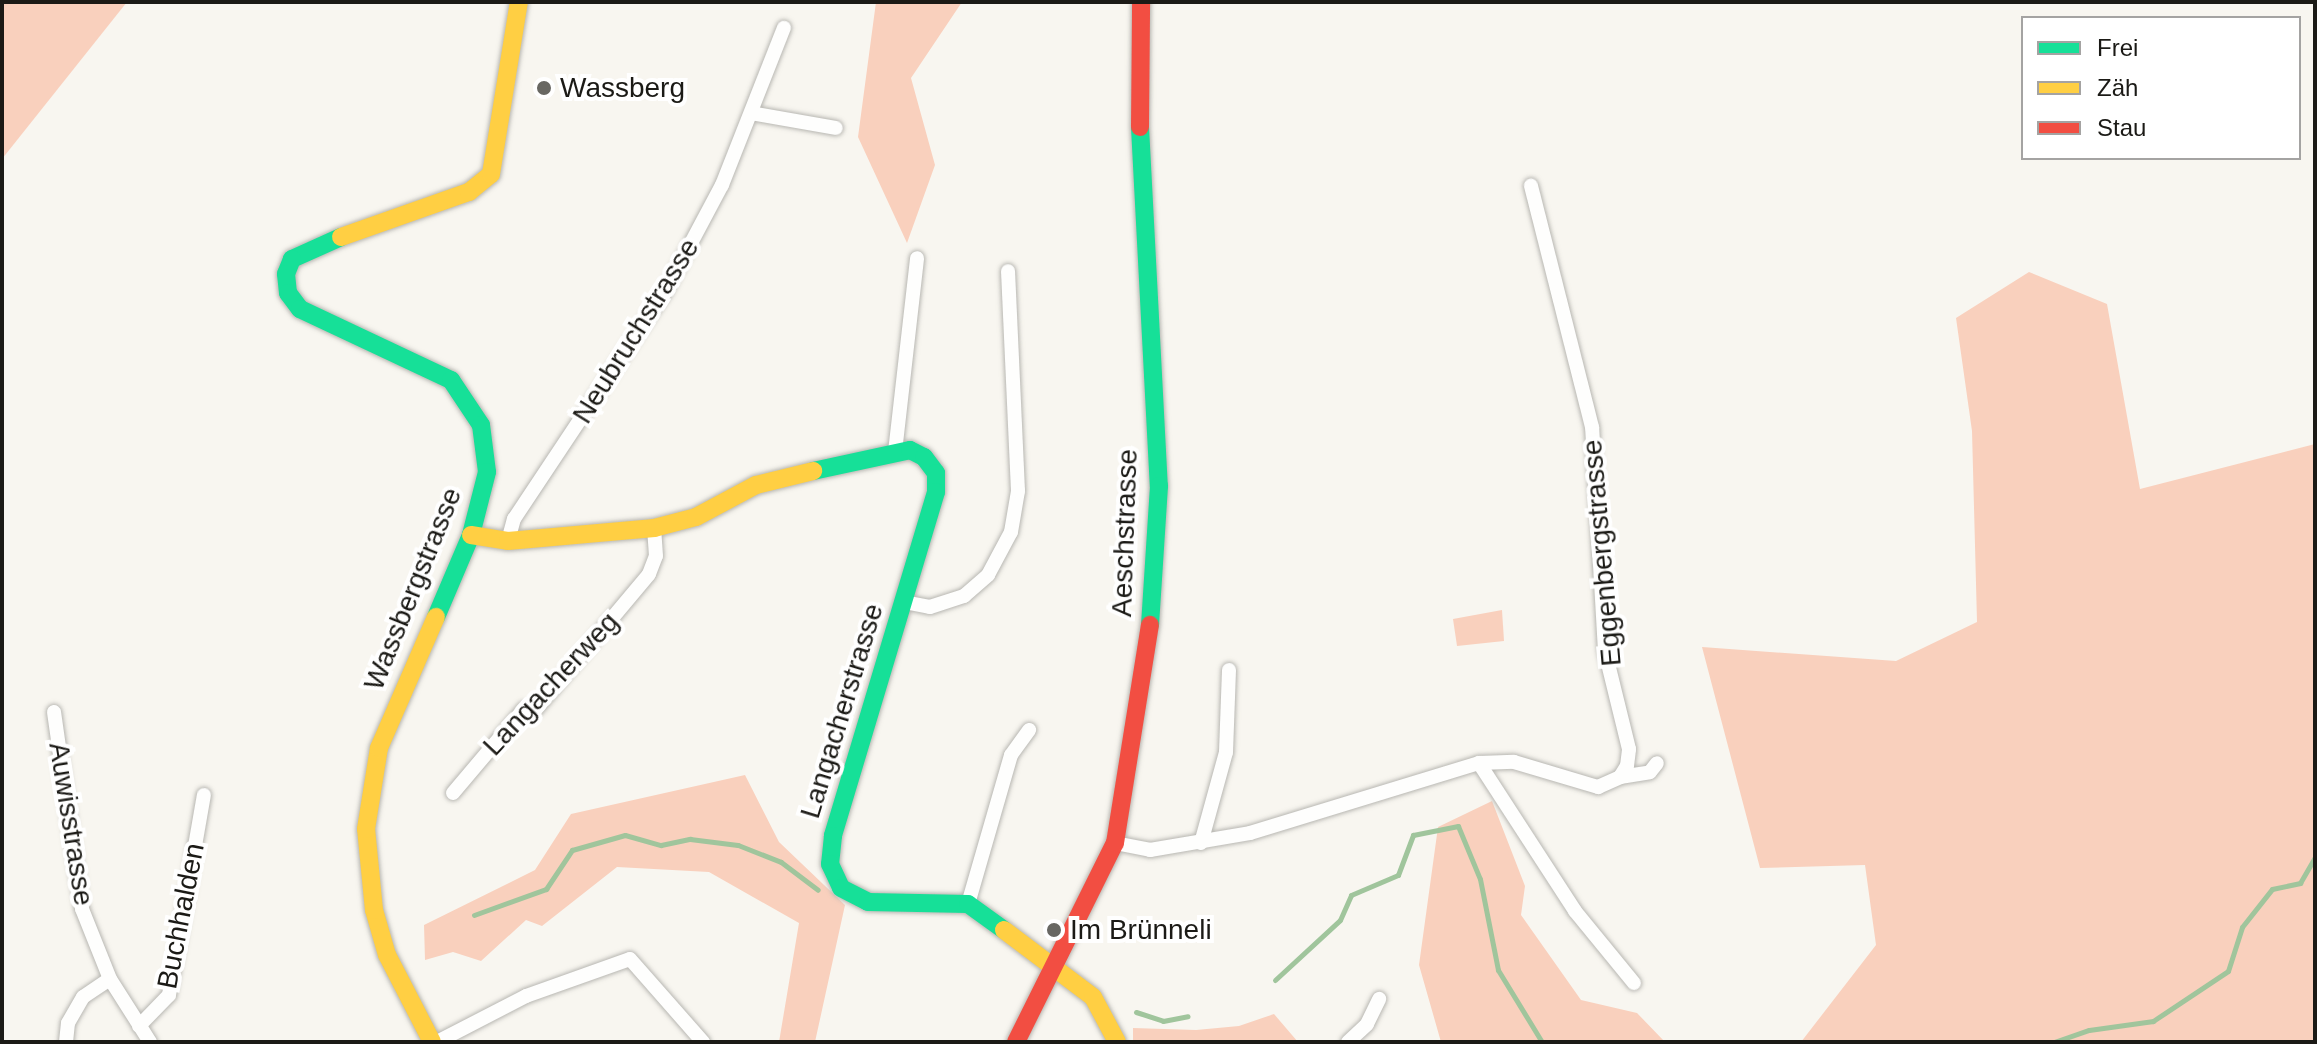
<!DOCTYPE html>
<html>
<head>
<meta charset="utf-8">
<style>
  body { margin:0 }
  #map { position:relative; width:2317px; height:1044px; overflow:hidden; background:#f8f6f0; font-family:Helvetica,sans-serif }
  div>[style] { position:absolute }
  .green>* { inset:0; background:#f9d0bd }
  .stream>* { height:5px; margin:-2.5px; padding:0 2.5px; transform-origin:2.5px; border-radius:2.5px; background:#a0c59c }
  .roads { filter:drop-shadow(0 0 2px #b8b7b2) drop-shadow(0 0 2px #b8b7b2) }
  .street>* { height:14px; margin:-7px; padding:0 7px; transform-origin:7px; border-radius:7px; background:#fefefd }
  .fast>* { height:18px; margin:-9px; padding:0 9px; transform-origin:9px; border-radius:9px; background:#16e098 }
  .slow>* { height:18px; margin:-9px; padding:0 9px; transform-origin:9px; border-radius:9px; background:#ffcf43 }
  .jam>* { height:18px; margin:-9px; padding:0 9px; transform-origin:9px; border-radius:9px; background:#f24e42 }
  .dots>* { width:22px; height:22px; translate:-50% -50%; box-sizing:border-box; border:4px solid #fff; border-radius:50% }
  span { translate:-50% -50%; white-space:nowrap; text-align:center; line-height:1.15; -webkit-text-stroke:8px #fff; paint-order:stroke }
  .poi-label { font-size:28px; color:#1b1a16 }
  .left { translate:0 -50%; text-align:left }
  .street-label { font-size:28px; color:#1b1a16 }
  .frame { position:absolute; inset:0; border:4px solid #1b1a16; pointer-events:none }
  .legend { position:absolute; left:2021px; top:16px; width:280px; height:144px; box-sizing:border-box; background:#fff; border:2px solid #a4a3a2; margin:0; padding:10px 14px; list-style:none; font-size:24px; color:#1b1a16 }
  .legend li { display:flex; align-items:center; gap:16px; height:40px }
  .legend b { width:40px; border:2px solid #a4a3a2 }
</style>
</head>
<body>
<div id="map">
  <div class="green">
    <i style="clip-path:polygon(2px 2px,127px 2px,2px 159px)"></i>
    <i style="clip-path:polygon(876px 2px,962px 2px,911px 78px,935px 165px,907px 243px,858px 137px)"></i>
    <i style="clip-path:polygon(2029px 272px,2107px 304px,2140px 489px,2315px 444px,2315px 1042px,1801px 1042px,1876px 945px,1865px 865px,1760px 868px,1702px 647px,1896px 661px,1977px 622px,1972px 431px,1956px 318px)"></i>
    <i style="clip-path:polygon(1502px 610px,1504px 641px,1457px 646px,1453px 619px)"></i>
    <i style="clip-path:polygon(745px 775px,779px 842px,845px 905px,815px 1042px,779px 1042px,799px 923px,709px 872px,617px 867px,542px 926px,526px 920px,481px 961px,453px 952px,425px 960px,424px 925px,535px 870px,571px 814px)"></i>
    <i style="clip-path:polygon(1492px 801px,1525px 886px,1521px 915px,1581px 1000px,1637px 1013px,1665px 1042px,1441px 1042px,1419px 965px,1438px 827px)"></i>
    <i style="clip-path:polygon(1274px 1014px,1298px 1042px,1133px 1042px,1133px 1028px,1196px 1030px,1239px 1026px)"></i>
  </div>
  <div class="stream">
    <i style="left:474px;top:915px;width:77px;rotate:-19.9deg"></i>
    <i style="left:546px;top:889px;width:47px;rotate:-56.3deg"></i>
    <i style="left:572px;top:850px;width:55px;rotate:-15.8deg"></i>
    <i style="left:625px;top:835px;width:37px;rotate:16deg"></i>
    <i style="left:661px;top:845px;width:30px;rotate:-12deg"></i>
    <i style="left:690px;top:839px;width:48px;rotate:7.1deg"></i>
    <i style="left:738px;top:845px;width:46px;rotate:21.6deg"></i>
    <i style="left:781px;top:862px;width:46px;rotate:37.1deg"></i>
    <i style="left:1275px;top:980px;width:88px;rotate:-42.7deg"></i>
    <i style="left:1340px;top:920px;width:27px;rotate:-66deg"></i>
    <i style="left:1351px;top:895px;width:51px;rotate:-23.1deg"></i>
    <i style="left:1398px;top:875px;width:43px;rotate:-69.4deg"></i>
    <i style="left:1413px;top:835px;width:46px;rotate:-11.3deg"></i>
    <i style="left:1458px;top:826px;width:57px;rotate:67.5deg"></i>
    <i style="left:1480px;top:879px;width:93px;rotate:78.8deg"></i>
    <i style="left:1498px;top:970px;width:84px;rotate:58.6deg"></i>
    <i style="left:1136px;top:1012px;width:28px;rotate:18deg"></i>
    <i style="left:1163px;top:1021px;width:25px;rotate:-11deg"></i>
    <i style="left:2054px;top:1042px;width:37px;rotate:-19deg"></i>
    <i style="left:2089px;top:1030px;width:65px;rotate:-8deg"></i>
    <i style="left:2153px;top:1021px;width:90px;rotate:-33.7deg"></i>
    <i style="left:2228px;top:971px;width:46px;rotate:-72.3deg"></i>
    <i style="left:2242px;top:927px;width:48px;rotate:-51.7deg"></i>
    <i style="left:2272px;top:889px;width:29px;rotate:-12deg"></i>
    <i style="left:2300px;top:883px;width:30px;rotate:-60deg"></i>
  </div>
  <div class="roads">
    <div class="street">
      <i style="left:751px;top:113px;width:86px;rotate:10deg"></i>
      <i style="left:895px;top:452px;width:195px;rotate:-83.5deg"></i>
      <i style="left:508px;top:541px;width:23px;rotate:-75deg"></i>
      <i style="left:514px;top:519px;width:273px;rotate:-56.4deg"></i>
      <i style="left:665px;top:292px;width:121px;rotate:-62deg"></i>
      <i style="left:722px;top:185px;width:169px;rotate:-68.5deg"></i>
      <i style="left:904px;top:602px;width:26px;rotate:11deg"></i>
      <i style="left:930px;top:607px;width:36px;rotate:-18deg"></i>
      <i style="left:964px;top:596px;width:32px;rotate:-41deg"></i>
      <i style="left:988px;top:575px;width:49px;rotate:-61.9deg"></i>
      <i style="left:1011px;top:532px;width:42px;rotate:-80.3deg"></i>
      <i style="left:1018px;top:491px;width:220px;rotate:-92.6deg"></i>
      <i style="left:54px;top:712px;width:199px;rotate:81.9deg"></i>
      <i style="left:82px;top:909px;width:75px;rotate:68.2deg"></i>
      <i style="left:110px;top:979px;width:75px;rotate:57.6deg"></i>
      <i style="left:1479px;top:763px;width:176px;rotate:57deg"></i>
      <i style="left:1575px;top:911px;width:93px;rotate:50.7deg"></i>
      <i style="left:1620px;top:777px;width:30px;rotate:-9deg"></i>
      <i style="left:1650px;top:772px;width:11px;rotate:-52deg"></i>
      <i style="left:453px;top:793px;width:110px;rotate:-49.8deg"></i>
      <i style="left:524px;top:709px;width:11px;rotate:5deg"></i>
      <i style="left:535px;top:710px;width:177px;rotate:-50deg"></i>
      <i style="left:649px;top:574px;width:19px;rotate:-69deg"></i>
      <i style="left:656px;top:556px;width:28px;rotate:-94deg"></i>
      <i style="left:1115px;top:843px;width:36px;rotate:11deg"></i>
      <i style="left:1150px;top:850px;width:101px;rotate:-9.6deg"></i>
      <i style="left:1250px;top:833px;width:239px;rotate:-17deg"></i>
      <i style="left:1479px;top:763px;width:35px;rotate:-2deg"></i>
      <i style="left:1514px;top:762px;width:88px;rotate:16.6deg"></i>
      <i style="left:1598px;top:787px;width:24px;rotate:-24deg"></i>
      <i style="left:1620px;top:777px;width:13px;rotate:-58deg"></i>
      <i style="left:1627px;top:766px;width:17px;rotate:-83deg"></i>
      <i style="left:1629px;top:749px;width:101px;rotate:-103.8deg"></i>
      <i style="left:1605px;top:651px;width:224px;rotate:-93.3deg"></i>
      <i style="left:1592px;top:427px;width:249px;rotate:-104.2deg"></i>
      <i style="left:1201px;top:843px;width:94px;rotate:-74.6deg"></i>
      <i style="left:1226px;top:752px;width:82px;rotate:-87.9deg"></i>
      <i style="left:968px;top:904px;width:155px;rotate:-73.9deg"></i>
      <i style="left:1011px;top:755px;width:31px;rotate:-54deg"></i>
      <i style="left:139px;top:1026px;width:43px;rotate:-45.9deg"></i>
      <i style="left:169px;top:995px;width:203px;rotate:-80.1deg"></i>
      <i style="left:66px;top:1042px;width:19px;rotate:-84deg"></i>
      <i style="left:68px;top:1023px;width:30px;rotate:-60deg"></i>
      <i style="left:83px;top:997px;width:32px;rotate:-34deg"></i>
      <i style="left:437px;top:1042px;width:100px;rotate:-27.3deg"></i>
      <i style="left:526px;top:996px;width:110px;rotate:-19.6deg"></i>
      <i style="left:630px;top:959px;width:111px;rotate:48.7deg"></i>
      <i style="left:1348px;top:1042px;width:26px;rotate:-43deg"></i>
      <i style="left:1367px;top:1024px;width:28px;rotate:-64deg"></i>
    </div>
    <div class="fast">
      <i style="left:1140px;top:127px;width:360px;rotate:87deg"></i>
      <i style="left:1159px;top:486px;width:139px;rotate:93.7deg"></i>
      <i style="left:341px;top:237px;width:54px;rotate:155.8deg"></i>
      <i style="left:292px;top:259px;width:16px;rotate:112deg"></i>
      <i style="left:286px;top:274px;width:19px;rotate:84deg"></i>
      <i style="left:288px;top:293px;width:20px;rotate:53deg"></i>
      <i style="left:300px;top:309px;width:167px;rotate:25.2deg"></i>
      <i style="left:451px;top:380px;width:54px;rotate:56.3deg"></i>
      <i style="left:481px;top:425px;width:47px;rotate:82.7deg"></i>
      <i style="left:487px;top:472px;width:65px;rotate:104.3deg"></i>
      <i style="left:471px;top:535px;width:89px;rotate:113.1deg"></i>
      <i style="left:813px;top:471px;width:99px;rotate:-12.2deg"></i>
      <i style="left:910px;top:450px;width:16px;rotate:27deg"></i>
      <i style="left:924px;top:457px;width:20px;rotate:53deg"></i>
      <i style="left:936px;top:473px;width:19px;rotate:90deg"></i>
      <i style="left:936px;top:492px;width:359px;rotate:106.7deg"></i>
      <i style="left:833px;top:836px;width:28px;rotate:96deg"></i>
      <i style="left:830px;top:864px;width:26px;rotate:65deg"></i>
      <i style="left:841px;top:888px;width:30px;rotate:27deg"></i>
      <i style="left:868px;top:902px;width:100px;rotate:1.1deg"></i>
      <i style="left:968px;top:904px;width:44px;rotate:35.8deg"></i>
    </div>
    <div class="slow">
      <i style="left:341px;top:237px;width:136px;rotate:-19.4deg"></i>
      <i style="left:469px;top:192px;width:28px;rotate:-39deg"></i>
      <i style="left:491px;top:174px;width:174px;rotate:-80.8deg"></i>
      <i style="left:471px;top:535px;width:37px;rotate:9deg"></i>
      <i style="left:508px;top:541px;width:147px;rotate:-5.1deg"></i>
      <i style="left:654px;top:528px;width:43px;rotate:-14.7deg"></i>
      <i style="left:696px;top:517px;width:68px;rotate:-28.1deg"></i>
      <i style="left:756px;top:485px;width:59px;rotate:-13.8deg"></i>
      <i style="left:1004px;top:930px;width:111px;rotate:37deg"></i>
      <i style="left:1093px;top:997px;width:51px;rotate:61.9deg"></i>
      <i style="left:432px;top:1042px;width:98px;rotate:-117.3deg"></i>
      <i style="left:387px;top:955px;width:47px;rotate:-106.1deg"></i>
      <i style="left:374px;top:910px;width:81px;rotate:-95.6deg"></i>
      <i style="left:366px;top:829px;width:82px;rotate:-80.9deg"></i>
      <i style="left:379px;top:748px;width:143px;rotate:-66.5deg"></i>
    </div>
    <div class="jam">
      <i style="left:1140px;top:127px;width:125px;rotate:-89.5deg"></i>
      <i style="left:1016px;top:1042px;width:222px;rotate:-63.6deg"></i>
      <i style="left:1115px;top:843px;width:221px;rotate:-80.9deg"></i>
    </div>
  </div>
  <div class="dots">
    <i style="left:544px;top:88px;background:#686762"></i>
    <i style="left:1054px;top:930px;background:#686762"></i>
  </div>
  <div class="poi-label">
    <span class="left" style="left:560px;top:88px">Wassberg</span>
    <span class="left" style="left:1070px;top:930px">Im Brünneli</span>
  </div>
  <div class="street-label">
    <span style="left:636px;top:331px;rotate:-58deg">Neubruchstrasse</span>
    <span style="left:1125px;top:533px;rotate:-88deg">Aeschstrasse</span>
    <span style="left:1602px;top:553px;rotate:-95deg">Eggenbergstrasse</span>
    <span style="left:413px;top:589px;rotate:-68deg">Wassbergstrasse</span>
    <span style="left:551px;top:684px;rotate:-47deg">Langacherweg</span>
    <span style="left:842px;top:711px;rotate:-73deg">Langacherstrasse</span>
    <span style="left:71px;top:824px;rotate:81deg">Auwisstrasse</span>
    <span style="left:181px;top:916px;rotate:-79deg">Buchhalden</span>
  </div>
  <div class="frame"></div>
  <ul class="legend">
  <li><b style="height:10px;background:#16e098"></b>Frei</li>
  <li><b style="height:10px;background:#ffcf43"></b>Zäh</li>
  <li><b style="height:10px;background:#f24e42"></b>Stau</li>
  </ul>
</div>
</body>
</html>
